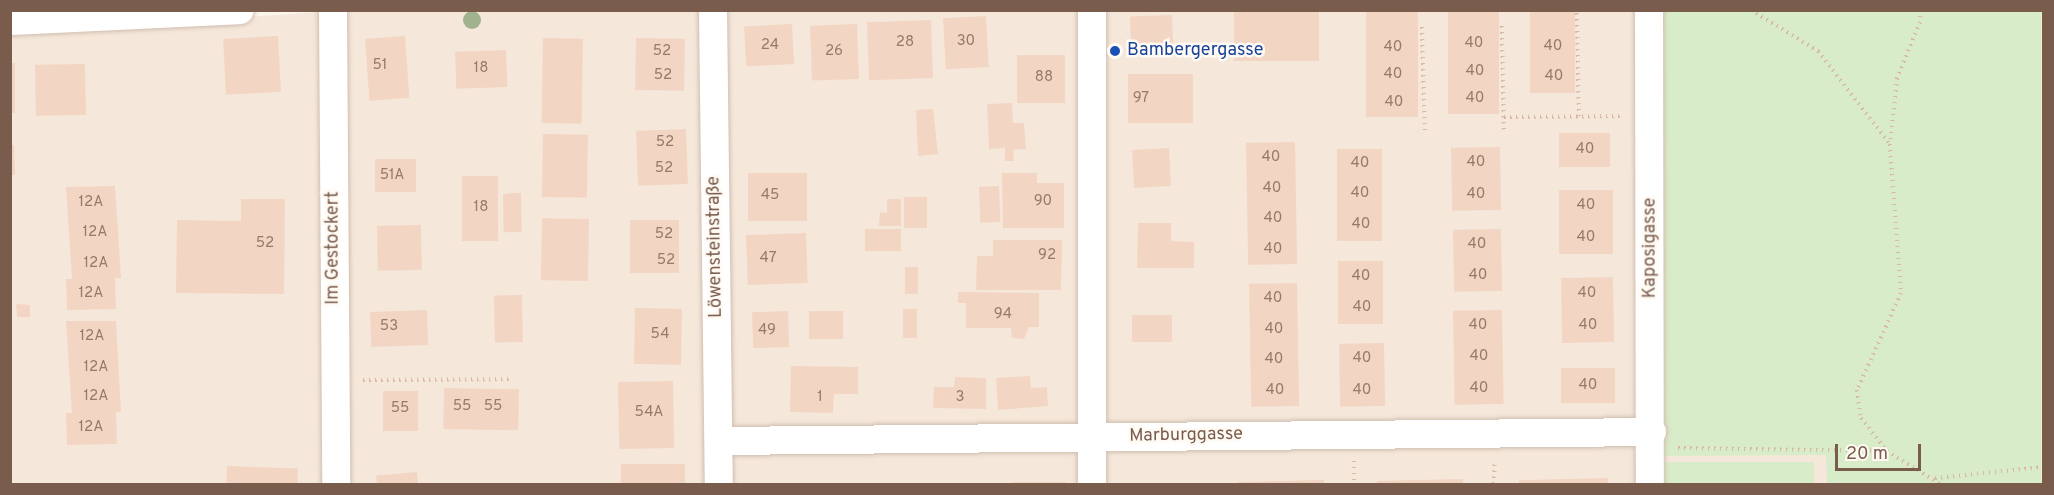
<!DOCTYPE html>
<html>
<head>
<meta charset="utf-8">
<style>
  body { margin:0 }
  #map { position:relative; width:2054px; height:495px; overflow:hidden; background:#fdf6ec; font-family:Overpass,sans-serif }
  div>[style] { position:absolute }
  .residential>* { inset:0; background:#f5e8da }
  .green>* { inset:0; background:#d8ecc9; transform-origin:0 0 }
  .building>* { inset:0; background:#f3d5c3; transform-origin:0 0 }
  .path>* { height:4px; margin-top:-2px; transform-origin:0; background:repeating-linear-gradient(90deg,#d9b8a5 0 1.5px,transparent 0 6px) }
  .roads { filter:drop-shadow(0 0 2px #d1beb0) drop-shadow(0 0 2px #d1beb0) }
  .street>* { height:28px; margin:-14px; padding:0 14px; transform-origin:14px; border-radius:14px; background:#fff }
  .trees>* { width:18px; height:18px; margin:-9px; border-radius:50%; background:#a0b28e }
  .dots>* { width:16px; height:16px; translate:-50% -50%; box-sizing:border-box; border:3px solid #fffaf3; border-radius:50% }
  span { translate:-50% -50%; white-space:nowrap; text-align:center; line-height:1.15; -webkit-text-stroke:5px #fffaf3; paint-order:stroke }
  .number-label { font-size:15px; color:#987a6a }
  .number-label span { -webkit-text-stroke-width:0 }
  .transit-label { font-size:18px; color:#164399 }
  .left { translate:0 -50%; text-align:left }
  .street-label { font-size:18px; color:#7a5c4d }
  .frame { position:absolute; inset:0; border:12px solid #7a5c4d; pointer-events:none }
  .scale { position:absolute; left:1835px; top:444px; width:86px; height:27px; box-sizing:border-box; border:3px solid #7a5c4d; border-top:0; padding-left:8px; font-size:18px; line-height:21px; white-space:nowrap; color:#7a5c4d; -webkit-text-stroke:4px #fffaf3; paint-order:stroke }
</style>
</head>
<body>
<div id="map">
  <div class="residential">
    <i style="clip-path:polygon(344px 10px,2043px 11px,2043px 484px,11px 484px,11px 34px)"></i>
  </div>
  <div class="green">
    <i style="clip-path:polygon(1664px 11px,2041px 11px,2041px 484px,1827px 484px,1826px 455px,1664px 456px)"></i>
    <i style="left:1814px;top:462px;width:22px;height:161px;rotate:90deg"></i>
  </div>
  <div class="building">
    <i style="left:1234px;top:10px;width:85px;height:51px"></i>
    <i style="left:1366px;top:10px;width:52px;height:107px"></i>
    <i style="left:1448px;top:10px;width:51px;height:104px"></i>
    <i style="left:1530px;top:10px;width:45px;height:83px"></i>
    <i style="left:1172px;top:15px;width:36px;height:42px;rotate:88deg"></i>
    <i style="left:986px;top:16px;width:51px;height:43px;rotate:87deg"></i>
    <i style="left:931px;top:20px;width:58px;height:64px;rotate:88deg"></i>
    <i style="left:792px;top:24px;width:40px;height:48px;rotate:87deg"></i>
    <i style="left:857px;top:24px;width:55px;height:47px;rotate:88deg"></i>
    <i style="left:278px;top:36px;width:56px;height:55px;rotate:87deg"></i>
    <i style="left:405px;top:36px;width:62px;height:40px;rotate:86deg"></i>
    <i style="left:543px;top:38px;width:40px;height:85px;rotate:1deg"></i>
    <i style="left:636px;top:38px;width:49px;height:52px;rotate:1deg"></i>
    <i style="left:506px;top:50px;width:37px;height:51px;rotate:88deg"></i>
    <i style="left:1065px;top:55px;width:48px;height:48px;rotate:90deg"></i>
    <i style="left:10px;top:63px;width:5px;height:50px"></i>
    <i style="left:85px;top:64px;width:51px;height:50px;rotate:89deg"></i>
    <i style="left:1128px;top:74px;width:65px;height:49px"></i>
    <i style="clip-path:polygon(1012px 103px,1013px 123px,1024px 123px,1026px 149px,1013px 150px,1014px 161px,1005px 161px,1005px 148px,989px 149px,987px 104px)"></i>
    <i style="clip-path:polygon(933px 109px,938px 154px,918px 156px,916px 110px)"></i>
    <i style="left:686px;top:129px;width:55px;height:50px;rotate:88deg"></i>
    <i style="left:1559px;top:133px;width:51px;height:34px"></i>
    <i style="left:543px;top:134px;width:45px;height:63px;rotate:1deg"></i>
    <i style="left:1295px;top:142px;width:122px;height:49px;rotate:89deg"></i>
    <i style="clip-path:polygon(10px 145px,14px 145px,15px 175px,10px 175px)"></i>
    <i style="left:1500px;top:147px;width:63px;height:49px;rotate:89deg"></i>
    <i style="left:1169px;top:148px;width:38px;height:37px;rotate:87deg"></i>
    <i style="left:1337px;top:149px;width:45px;height:92px"></i>
    <i style="left:416px;top:159px;width:33px;height:41px;rotate:90deg"></i>
    <i style="left:748px;top:173px;width:59px;height:48px"></i>
    <i style="clip-path:polygon(1002px 173px,1037px 173px,1037px 183px,1064px 183px,1064px 228px,1003px 228px)"></i>
    <i style="left:462px;top:176px;width:36px;height:65px"></i>
    <i style="clip-path:polygon(115px 186px,121px 278px,115px 278px,116px 309px,67px 310px,66px 279px,72px 279px,66px 187px)"></i>
    <i style="left:999px;top:186px;width:36px;height:20px;rotate:88deg"></i>
    <i style="left:1613px;top:190px;width:64px;height:54px;rotate:90deg"></i>
    <i style="left:521px;top:193px;width:39px;height:18px;rotate:89deg"></i>
    <i style="left:904px;top:197px;width:23px;height:31px"></i>
    <i style="clip-path:polygon(241px 199px,285px 199px,284px 294px,176px 293px,177px 220px,241px 221px)"></i>
    <i style="clip-path:polygon(887px 199px,901px 199px,901px 226px,879px 226px,880px 212px,887px 213px)"></i>
    <i style="left:589px;top:219px;width:62px;height:47px;rotate:91deg"></i>
    <i style="left:630px;top:220px;width:49px;height:53px"></i>
    <i style="clip-path:polygon(1138px 223px,1171px 223px,1171px 241px,1194px 242px,1194px 268px,1137px 268px)"></i>
    <i style="left:421px;top:225px;width:45px;height:44px;rotate:89deg"></i>
    <i style="left:865px;top:229px;width:36px;height:22px"></i>
    <i style="left:1501px;top:229px;width:62px;height:48px;rotate:89deg"></i>
    <i style="left:806px;top:233px;width:50px;height:60px;rotate:88deg"></i>
    <i style="clip-path:polygon(993px 240px,1062px 240px,1061px 290px,976px 290px,977px 256px,993px 256px)"></i>
    <i style="left:1338px;top:261px;width:45px;height:63px"></i>
    <i style="left:905px;top:267px;width:13px;height:27px"></i>
    <i style="left:1613px;top:277px;width:65px;height:52px;rotate:89deg"></i>
    <i style="left:1297px;top:283px;width:123px;height:48px;rotate:89deg"></i>
    <i style="clip-path:polygon(958px 292px,1039px 293px,1039px 327px,1029px 327px,1024px 339px,1012px 338px,1011px 328px,966px 328px,966px 303px,958px 303px)"></i>
    <i style="left:522px;top:295px;width:47px;height:28px;rotate:89deg"></i>
    <i style="clip-path:polygon(16px 304px,30px 305px,30px 317px,17px 317px)"></i>
    <i style="left:635px;top:308px;width:47px;height:56px;rotate:1deg"></i>
    <i style="left:917px;top:309px;width:29px;height:14px;rotate:90deg"></i>
    <i style="left:427px;top:310px;width:35px;height:57px;rotate:88deg"></i>
    <i style="left:1502px;top:310px;width:94px;height:49px;rotate:89deg"></i>
    <i style="left:788px;top:311px;width:36px;height:36px;rotate:88deg"></i>
    <i style="left:809px;top:311px;width:34px;height:28px"></i>
    <i style="left:1132px;top:315px;width:40px;height:27px"></i>
    <i style="clip-path:polygon(66px 321px,116px 321px,121px 412px,116px 412px,117px 444px,67px 445px,66px 413px,72px 413px)"></i>
    <i style="left:1384px;top:343px;width:63px;height:45px;rotate:89deg"></i>
    <i style="clip-path:polygon(791px 366px,858px 367px,858px 394px,834px 394px,833px 413px,790px 412px)"></i>
    <i style="left:1615px;top:368px;width:35px;height:54px;rotate:90deg"></i>
    <i style="clip-path:polygon(1030px 376px,1031px 388px,1047px 387px,1048px 406px,998px 410px,996px 378px)"></i>
    <i style="clip-path:polygon(955px 377px,986px 378px,986px 409px,933px 408px,934px 387px,954px 387px)"></i>
    <i style="left:673px;top:381px;width:67px;height:55px;rotate:89deg"></i>
    <i style="left:444px;top:388px;width:75px;height:41px;rotate:1deg"></i>
    <i style="left:383px;top:391px;width:35px;height:40px"></i>
    <i style="left:685px;top:464px;width:20px;height:64px;rotate:90deg"></i>
    <i style="left:227px;top:466px;width:71px;height:18px;rotate:2deg"></i>
    <i style="left:417px;top:472px;width:12px;height:41px;rotate:85deg"></i>
    <i style="clip-path:polygon(1608px 478px,1608px 484px,1519px 484px,1519px 480px)"></i>
    <i style="clip-path:polygon(1463px 479px,1463px 484px,1377px 484px,1377px 481px)"></i>
    <i style="clip-path:polygon(1324px 480px,1324px 484px,1238px 484px,1238px 482px)"></i>
    <i style="left:1013px;top:482px;width:53px;height:2px"></i>
  </div>
  <div class="path">
    <i style="left:1751px;top:10px;width:79px;rotate:31.5deg"></i>
    <i style="left:1818px;top:51px;width:118px;rotate:52.3deg"></i>
    <i style="left:1920px;top:10px;width:12px;rotate:90deg"></i>
    <i style="left:1920px;top:22px;width:61px;rotate:112.3deg"></i>
    <i style="left:1897px;top:78px;width:66px;rotate:96.1deg"></i>
    <i style="left:1890px;top:144px;width:149px;rotate:85.8deg"></i>
    <i style="left:1901px;top:293px;width:107px;rotate:114.4deg"></i>
    <i style="left:1857px;top:390px;width:28px;rotate:82deg"></i>
    <i style="left:1861px;top:418px;width:42px;rotate:51.8deg"></i>
    <i style="left:1887px;top:451px;width:62px;rotate:31.9deg"></i>
    <i style="left:1577px;top:13px;width:104px;rotate:88.9deg"></i>
    <i style="left:1502px;top:26px;width:107px;rotate:88.9deg"></i>
    <i style="left:1422px;top:27px;width:108px;rotate:88.4deg"></i>
    <i style="left:1504px;top:117px;width:116px;rotate:-0.5deg"></i>
    <i style="left:363px;top:380px;width:147px;rotate:-0.4deg"></i>
    <i style="left:1678px;top:448px;width:208px;rotate:0.8deg"></i>
    <i style="left:1354px;top:461px;width:23px;rotate:90deg"></i>
    <i style="left:1935px;top:478px;width:110px;rotate:-5.8deg"></i>
    <i style="left:1494px;top:484px;width:23px;rotate:-88deg"></i>
  </div>
  <div class="roads">
    <div class="street">
      <i style="left:333px;top:10px;width:474px;rotate:89.6deg"></i>
      <i style="left:713px;top:10px;width:474px;rotate:89.3deg"></i>
      <i style="left:1092px;top:10px;width:474px;rotate:90deg"></i>
      <i style="left:1649px;top:10px;width:474px;rotate:89.9deg"></i>
      <i style="left:10px;top:21px;width:230px;rotate:-2.7deg"></i>
      <i style="left:719px;top:441px;width:933px;rotate:-0.55deg"></i>
    </div>
  </div>
  <div class="trees">
    <i style="left:472px;top:20px"></i>
  </div>
  <div class="dots">
    <i style="left:1115px;top:51px;background:#1a4fb4"></i>
  </div>
  <div class="number-label">
    <span style="left:966px;top:42px">30</span>
    <span style="left:905px;top:43px">28</span>
    <span style="left:1474px;top:44px">40</span>
    <span style="left:770px;top:46px">24</span>
    <span style="left:1553px;top:47px">40</span>
    <span style="left:1393px;top:48px">40</span>
    <span style="left:662px;top:52px">52</span>
    <span style="left:834px;top:52px">26</span>
    <span style="left:380px;top:66px">51</span>
    <span style="left:481px;top:69px">18</span>
    <span style="left:1475px;top:72px">40</span>
    <span style="left:1393px;top:75px">40</span>
    <span style="left:663px;top:76px">52</span>
    <span style="left:1554px;top:77px">40</span>
    <span style="left:1044px;top:78px">88</span>
    <span style="left:1141px;top:99px">97</span>
    <span style="left:1475px;top:99px">40</span>
    <span style="left:1394px;top:103px">40</span>
    <span style="left:665px;top:143px">52</span>
    <span style="left:1585px;top:150px">40</span>
    <span style="left:1271px;top:158px">40</span>
    <span style="left:1476px;top:163px">40</span>
    <span style="left:1360px;top:164px">40</span>
    <span style="left:664px;top:169px">52</span>
    <span style="left:392px;top:176px">51A</span>
    <span style="left:1272px;top:189px">40</span>
    <span style="left:1360px;top:194px">40</span>
    <span style="left:1476px;top:195px">40</span>
    <span style="left:770px;top:196px">45</span>
    <span style="left:1043px;top:202px">90</span>
    <span style="left:91px;top:203px">12A</span>
    <span style="left:1586px;top:206px">40</span>
    <span style="left:481px;top:208px">18</span>
    <span style="left:1273px;top:219px">40</span>
    <span style="left:1361px;top:225px">40</span>
    <span style="left:95px;top:233px">12A</span>
    <span style="left:664px;top:235px">52</span>
    <span style="left:1586px;top:238px">40</span>
    <span style="left:265px;top:244px">52</span>
    <span style="left:1477px;top:245px">40</span>
    <span style="left:1273px;top:250px">40</span>
    <span style="left:1047px;top:256px">92</span>
    <span style="left:768px;top:259px">47</span>
    <span style="left:666px;top:261px">52</span>
    <span style="left:96px;top:264px">12A</span>
    <span style="left:1478px;top:276px">40</span>
    <span style="left:1361px;top:277px">40</span>
    <span style="left:91px;top:294px">12A</span>
    <span style="left:1587px;top:294px">40</span>
    <span style="left:1273px;top:299px">40</span>
    <span style="left:1362px;top:308px">40</span>
    <span style="left:1003px;top:315px">94</span>
    <span style="left:1478px;top:326px">40</span>
    <span style="left:1588px;top:326px">40</span>
    <span style="left:389px;top:327px">53</span>
    <span style="left:1274px;top:330px">40</span>
    <span style="left:767px;top:331px">49</span>
    <span style="left:660px;top:335px">54</span>
    <span style="left:92px;top:337px">12A</span>
    <span style="left:1479px;top:357px">40</span>
    <span style="left:1362px;top:359px">40</span>
    <span style="left:1274px;top:360px">40</span>
    <span style="left:96px;top:368px">12A</span>
    <span style="left:1588px;top:386px">40</span>
    <span style="left:1479px;top:389px">40</span>
    <span style="left:1275px;top:391px">40</span>
    <span style="left:1362px;top:391px">40</span>
    <span style="left:96px;top:397px">12A</span>
    <span style="left:820px;top:398px">1</span>
    <span style="left:960px;top:398px">3</span>
    <span style="left:462px;top:407px">55</span>
    <span style="left:493px;top:407px">55</span>
    <span style="left:400px;top:409px">55</span>
    <span style="left:649px;top:413px">54A</span>
    <span style="left:91px;top:428px">12A</span>
  </div>
  <div class="transit-label">
    <span class="left" style="left:1127px;top:51px">Bambergergasse</span>
  </div>
  <div class="street-label">
    <span style="left:716px;top:247px;rotate:-91deg">Löwensteinstraße</span>
    <span style="left:334px;top:248px;rotate:-90deg">Im Gestockert</span>
    <span style="left:1651px;top:248px;rotate:-90deg">Kaposigasse</span>
    <span style="left:1186px;top:436px;rotate:-1deg">Marburggasse</span>
  </div>
  <div class="frame"></div>
  <div class="scale">20 m</div>
</div>
</body>
</html>
